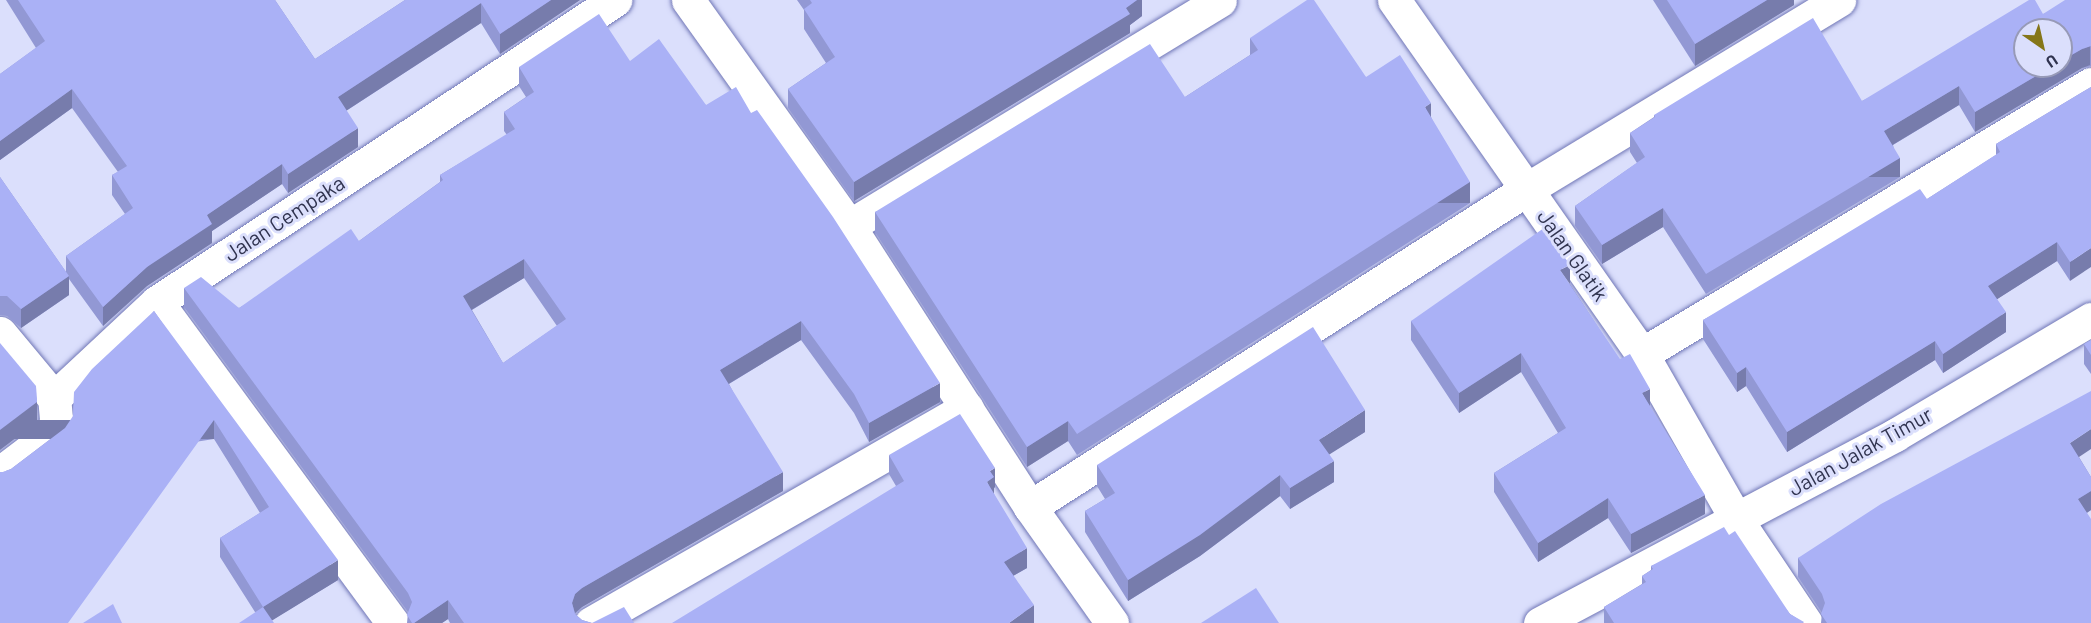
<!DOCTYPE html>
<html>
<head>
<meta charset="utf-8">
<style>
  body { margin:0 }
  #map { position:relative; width:2091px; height:623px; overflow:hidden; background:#dbdffc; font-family:Barlow,sans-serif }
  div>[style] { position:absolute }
  .roads { filter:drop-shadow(0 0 2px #7076b6) drop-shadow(0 0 2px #7076b6) }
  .street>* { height:33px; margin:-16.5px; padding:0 16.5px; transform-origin:16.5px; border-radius:16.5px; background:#fff }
  .wall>* { inset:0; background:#9298d4 }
  .shaded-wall>* { inset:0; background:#777cac; transform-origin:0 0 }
  .building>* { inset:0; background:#aab1f6 }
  span { translate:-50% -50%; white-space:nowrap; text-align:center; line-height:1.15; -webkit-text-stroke:6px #dbdffc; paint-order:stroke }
  .street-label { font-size:21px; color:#30334f }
  .north { position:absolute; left:2013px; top:18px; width:60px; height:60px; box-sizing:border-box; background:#dbdffc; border:2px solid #979ab7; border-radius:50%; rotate:146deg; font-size:16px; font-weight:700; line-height:24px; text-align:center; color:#30334f }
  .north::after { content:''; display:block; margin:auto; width:21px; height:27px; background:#857619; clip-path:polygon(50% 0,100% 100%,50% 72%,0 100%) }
</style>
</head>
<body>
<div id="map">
  <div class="roads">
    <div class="street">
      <i style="left:688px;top:0;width:277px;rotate:54.5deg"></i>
      <i style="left:849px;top:226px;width:334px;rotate:57.2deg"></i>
      <i style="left:1030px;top:507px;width:142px;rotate:54.7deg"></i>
      <i style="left:1394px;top:0;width:432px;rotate:55deg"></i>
      <i style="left:1642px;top:354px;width:190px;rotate:60.3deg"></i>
      <i style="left:1736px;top:519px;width:222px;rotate:152deg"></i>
      <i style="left:849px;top:226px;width:434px;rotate:-31.3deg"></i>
      <i style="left:157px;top:302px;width:398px;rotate:53.7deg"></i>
      <i style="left:0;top:333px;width:85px;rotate:50.3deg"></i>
      <i style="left:1642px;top:354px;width:524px;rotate:-31.02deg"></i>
      <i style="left:0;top:473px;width:68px;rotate:-37.2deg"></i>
      <i style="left:54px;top:432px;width:13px;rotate:-81deg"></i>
      <i style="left:56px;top:419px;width:21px;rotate:-95deg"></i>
      <i style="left:54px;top:398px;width:141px;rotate:-43deg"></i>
      <i style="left:157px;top:302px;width:549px;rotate:-33.4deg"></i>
      <i style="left:1030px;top:507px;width:590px;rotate:-32.61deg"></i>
      <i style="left:1527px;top:189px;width:365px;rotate:-31.2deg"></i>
      <i style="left:591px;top:623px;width:433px;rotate:-29.8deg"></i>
      <i style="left:1806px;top:623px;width:125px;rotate:-123.9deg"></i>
      <i style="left:1736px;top:519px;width:180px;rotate:-27.8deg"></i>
      <i style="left:1895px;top:435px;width:228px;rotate:-30.6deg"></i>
    </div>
  </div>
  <div class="wall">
    <i style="clip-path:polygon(6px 0,275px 0,315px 59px,405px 0,580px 0,500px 54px,481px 23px,346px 111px,358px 147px,288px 193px,282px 184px,212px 231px,212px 243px,147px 286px,103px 326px,69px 279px,69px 295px,21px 328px,7px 316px,0 315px,0 177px,66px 272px,66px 256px,125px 214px,112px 195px,112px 175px,118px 172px,72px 108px,0 160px,0 74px,36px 48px)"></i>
    <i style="clip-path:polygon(797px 0,1142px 0,1142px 16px,1130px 25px,1130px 33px,854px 201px,788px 108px,788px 89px,826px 63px,804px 29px,804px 10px)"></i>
    <i style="clip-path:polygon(1653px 0,1794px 0,1794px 5px,1695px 66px)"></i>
    <i style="clip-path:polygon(2091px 0,2091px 66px,2082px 68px,1975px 132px,1959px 105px,1893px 145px,1900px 177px,1706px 294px,1663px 227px,1602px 264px,1575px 226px,1575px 206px,1637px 163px,1630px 152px,1630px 133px,1654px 117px,1654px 115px,1862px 101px,2043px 14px)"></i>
    <i style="clip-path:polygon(1250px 38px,1366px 77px,1431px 117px,1470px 203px,1077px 455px,1068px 441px,1027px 467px,875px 232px,875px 212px,1185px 97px,1250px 55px)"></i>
    <i style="clip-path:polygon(evenodd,630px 61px,706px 105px,751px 113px,940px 402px,869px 442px,854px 413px,801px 340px,729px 384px,783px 491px,582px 607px,575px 614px,582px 620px,592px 623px,634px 623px,450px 623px,448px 619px,442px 623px,407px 623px,408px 612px,184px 307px,184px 288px,239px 308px,359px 241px,440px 182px,440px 175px,507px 135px,504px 131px,504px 112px,526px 97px,519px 86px,519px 67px,630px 61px,524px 278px,557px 326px,503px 363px,472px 310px,524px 278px)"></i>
    <i style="clip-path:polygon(2091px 87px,2070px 281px,2057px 261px,1997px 299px,2006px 332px,1943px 373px,1935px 360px,1787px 452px,1746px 386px,1737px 392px,1703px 339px,1703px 320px,1927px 199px,1996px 155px,1996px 144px)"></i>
    <i style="clip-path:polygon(1570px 284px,1650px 407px,1705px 514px,1631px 553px,1608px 518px,1538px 562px,1494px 492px,1494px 473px,1558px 433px,1521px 372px,1459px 413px,1411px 340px,1411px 321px)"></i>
    <i style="clip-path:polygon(154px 311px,338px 580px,272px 620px,255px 612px,220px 557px,220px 538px,260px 513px,214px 439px,3px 472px,11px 469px,65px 428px)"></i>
    <i style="clip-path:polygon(2091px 340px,2091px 374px,2084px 364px,2084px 344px)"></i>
    <i style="clip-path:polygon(1365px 432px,1329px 454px,1334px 482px,1290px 509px,1280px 496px,1200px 556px,1128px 601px,1085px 532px,1085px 511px,1105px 499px,1097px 486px,1097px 465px)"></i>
    <i style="clip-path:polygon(889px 455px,995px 487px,994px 488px,994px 494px,1027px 568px,1013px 576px,1034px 623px,896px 486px,889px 474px)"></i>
    <i style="clip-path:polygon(2079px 457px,2091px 477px,2091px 510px,2087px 513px,2091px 623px,1821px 623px,1822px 613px,1798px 577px,1798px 558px)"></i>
    <i style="clip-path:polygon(1729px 535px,1790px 614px,1804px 623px,1604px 623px,1604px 607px,1642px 584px,1642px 576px,1651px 570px,1651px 566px)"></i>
  </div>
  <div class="shaded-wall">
    <i style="clip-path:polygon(551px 0,580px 0,500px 54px,500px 34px)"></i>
    <i style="clip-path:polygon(1137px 0,1142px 0,1142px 16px,1130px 25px,1130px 33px,854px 201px,854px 182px,1126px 8px)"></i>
    <i style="clip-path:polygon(1767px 0,1794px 0,1794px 5px,1695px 66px,1695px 44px)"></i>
    <i style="clip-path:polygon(481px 3px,481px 23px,338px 116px,338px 97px)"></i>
    <i style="clip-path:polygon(2090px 46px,2090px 65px,2082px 68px,1975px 132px,1975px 112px,2053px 66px,2061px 66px,2061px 61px,2082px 49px)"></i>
    <i style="clip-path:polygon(1959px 86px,1959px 105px,1884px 150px,1884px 131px)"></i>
    <i style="clip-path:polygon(72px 89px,72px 108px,0 160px,0 141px)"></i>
    <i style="clip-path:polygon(1431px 103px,1431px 124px,1425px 107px)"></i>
    <i style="clip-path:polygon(358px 128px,358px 147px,288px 193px,288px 174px)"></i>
    <i style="left:1900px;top:158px;width:19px;height:226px;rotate:90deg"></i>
    <i style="clip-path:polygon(282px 164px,282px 184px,212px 231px,212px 243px,147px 286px,103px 326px,103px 307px,147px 267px,207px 215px)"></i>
    <i style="left:1470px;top:182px;width:21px;height:467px;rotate:90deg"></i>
    <i style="clip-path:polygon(1663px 208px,1663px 227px,1602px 264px,1602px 245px)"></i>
    <i style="clip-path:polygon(2057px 242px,2057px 261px,1988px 305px,1988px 286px)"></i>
    <i style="clip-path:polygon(2091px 248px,2091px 267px,2070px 281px,2070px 262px)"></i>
    <i style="clip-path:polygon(524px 259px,524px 278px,463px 315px,463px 296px)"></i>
    <i style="clip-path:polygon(1570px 265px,1570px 284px,1560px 270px)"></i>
    <i style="clip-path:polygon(69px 276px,69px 295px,21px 328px,21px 309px)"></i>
    <i style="clip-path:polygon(2006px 312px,2006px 332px,1943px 373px,1943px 354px)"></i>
    <i style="clip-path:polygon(801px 321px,801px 340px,720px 389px,720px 370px)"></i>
    <i style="clip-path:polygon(1935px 341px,1935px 360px,1787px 452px,1787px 432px)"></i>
    <i style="clip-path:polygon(1521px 353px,1521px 372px,1459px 413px,1459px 393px)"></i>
    <i style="clip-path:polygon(1746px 367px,1746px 386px,1737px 392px,1737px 373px)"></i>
    <i style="clip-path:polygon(940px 383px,940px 402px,869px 442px,869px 423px)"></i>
    <i style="clip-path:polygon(1650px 389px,1650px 408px,1642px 393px)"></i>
    <i style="clip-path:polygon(37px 399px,37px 422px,0 450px,0 430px)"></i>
    <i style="clip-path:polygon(1365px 410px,1365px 432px,1319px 461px,1319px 440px)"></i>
    <i style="left:214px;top:420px;width:19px;height:250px;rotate:90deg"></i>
    <i style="clip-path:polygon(1068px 421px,1068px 441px,1027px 467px,1027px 447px)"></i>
    <i style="clip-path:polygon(2091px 429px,2091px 449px,2070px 463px,2070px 443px)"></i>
    <i style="clip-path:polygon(1334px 461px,1334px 482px,1290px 509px,1290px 488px)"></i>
    <i style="clip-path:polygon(995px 468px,995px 487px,994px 488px,994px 496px,987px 482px,990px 471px)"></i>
    <i style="clip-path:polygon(783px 472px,783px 491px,582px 607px,575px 613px,572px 603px,575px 594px,582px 588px)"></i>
    <i style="clip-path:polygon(1280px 475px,1280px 496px,1200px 556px,1128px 601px,1128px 580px)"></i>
    <i style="clip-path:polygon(2091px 491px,2091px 510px,2078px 518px,2078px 499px)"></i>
    <i style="clip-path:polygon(1705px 495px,1705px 514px,1631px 553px,1631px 534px)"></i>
    <i style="clip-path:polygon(1608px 498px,1608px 518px,1538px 562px,1538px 543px)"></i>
    <i style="clip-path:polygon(1027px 548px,1027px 568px,1004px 581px,1004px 562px)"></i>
    <i style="clip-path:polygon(338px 560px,338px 580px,268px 623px,263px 607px)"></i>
    <i style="clip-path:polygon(448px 600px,448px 619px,442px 623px,414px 623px)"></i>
    <i style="clip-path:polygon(1034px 605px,1034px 623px,1009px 623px)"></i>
  </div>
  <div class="building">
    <i style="clip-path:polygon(18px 0,275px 0,315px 59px,405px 0,551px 0,500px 34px,481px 3px,338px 97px,358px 128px,288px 174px,282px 164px,207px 215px,212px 224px,147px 267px,103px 307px,66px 256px,133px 208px,112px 175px,127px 166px,72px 89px,0 141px,0 74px,45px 41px)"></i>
    <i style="clip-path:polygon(810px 0,1137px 0,1126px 8px,1130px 14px,854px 182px,788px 89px,835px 57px,804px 9px,812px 3px)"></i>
    <i style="clip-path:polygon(1307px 0,1314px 0,1366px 77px,1400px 55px,1431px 103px,1425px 107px,1470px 182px,1077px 434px,1068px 421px,1027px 447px,875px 212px,1150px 44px,1185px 97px,1258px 50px,1250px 38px)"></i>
    <i style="clip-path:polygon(1667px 0,1767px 0,1695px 44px)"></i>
    <i style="clip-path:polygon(2029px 0,2035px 0,2043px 14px,2065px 0,2091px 0,2091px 46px,2082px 49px,2061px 61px,2061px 30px,2025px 30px,2025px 66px,2053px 66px,1975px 112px,1959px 86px,1884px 131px,1900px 158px,1706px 274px,1663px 208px,1602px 245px,1575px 206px,1645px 157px,1630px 133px,1655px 117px,1654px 115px,1813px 18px,1862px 101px)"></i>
    <i style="clip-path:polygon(evenodd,599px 14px,630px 61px,659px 39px,706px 105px,736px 87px,751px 113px,757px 110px,833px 217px,940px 383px,869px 423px,854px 394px,801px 321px,720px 370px,783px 472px,582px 588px,575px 594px,572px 603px,575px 614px,582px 620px,592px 623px,624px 607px,634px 623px,464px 623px,448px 600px,414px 623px,412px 623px,407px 615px,412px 602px,408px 593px,184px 288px,201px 277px,239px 308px,351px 229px,359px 241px,443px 180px,440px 175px,515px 129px,504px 112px,534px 92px,519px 67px,599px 14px,524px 259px,566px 319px,503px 363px,463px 296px,524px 259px)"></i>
    <i style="clip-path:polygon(2091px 87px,2091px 248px,2070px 262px,2057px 242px,1988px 286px,2006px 312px,1943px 354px,1935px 341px,1787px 432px,1746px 367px,1737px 373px,1703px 320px,1920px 189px,1927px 199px,2000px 152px,1996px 144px)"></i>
    <i style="clip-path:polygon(0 177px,69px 276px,21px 309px,7px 296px,0 296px)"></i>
    <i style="clip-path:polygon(1544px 228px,1570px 265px,1560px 270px,1620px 359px,1630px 354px,1650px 389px,1642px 393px,1705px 495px,1631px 534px,1608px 498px,1538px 543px,1494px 473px,1566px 428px,1521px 353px,1459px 393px,1411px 321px)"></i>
    <i style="clip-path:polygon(154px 311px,338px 560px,263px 607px,220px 538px,269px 507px,214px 420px,68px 623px,0 623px,0 472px,3px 472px,11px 469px,65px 428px,73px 416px,74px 392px,92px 369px)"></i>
    <i style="clip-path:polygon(1313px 327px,1365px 410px,1319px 440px,1334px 461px,1290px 488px,1280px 475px,1200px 535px,1128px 580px,1085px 511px,1115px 493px,1097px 465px)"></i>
    <i style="clip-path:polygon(2091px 340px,2091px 355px,2084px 344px)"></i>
    <i style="clip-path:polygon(0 343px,36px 386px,37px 399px,37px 402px,0 430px)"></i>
    <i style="clip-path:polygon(2091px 391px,2091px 429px,2070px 443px,2091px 477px,2091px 491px,2078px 499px,2091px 519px,2091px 623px,1827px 623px,1821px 614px,1825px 603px,1822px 594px,1798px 558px,1881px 504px)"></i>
    <i style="clip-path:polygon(960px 414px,995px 468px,990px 471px,994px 477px,987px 482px,1027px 548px,1004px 562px,1034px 605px,1009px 623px,672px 623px,904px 481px,889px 455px)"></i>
    <i style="clip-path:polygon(1724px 527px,1729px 535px,1735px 531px,1790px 614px,1804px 622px,1802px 623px,1614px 623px,1604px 607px,1646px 582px,1642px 576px,1653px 569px,1651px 566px)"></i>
    <i style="clip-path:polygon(1256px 588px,1279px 623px,1201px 623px)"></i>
    <i style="clip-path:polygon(113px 604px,122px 623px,83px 623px)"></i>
    <i style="clip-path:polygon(263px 607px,274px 623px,239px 623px)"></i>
  </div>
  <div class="street-label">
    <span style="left:284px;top:218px;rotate:-33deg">Jalan Cempaka</span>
    <span style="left:1573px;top:255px;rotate:55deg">Jalan Glatik</span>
    <span style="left:1860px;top:451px;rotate:-29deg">Jalan Jalak Timur</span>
  </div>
  <div class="north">U</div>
</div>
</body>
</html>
